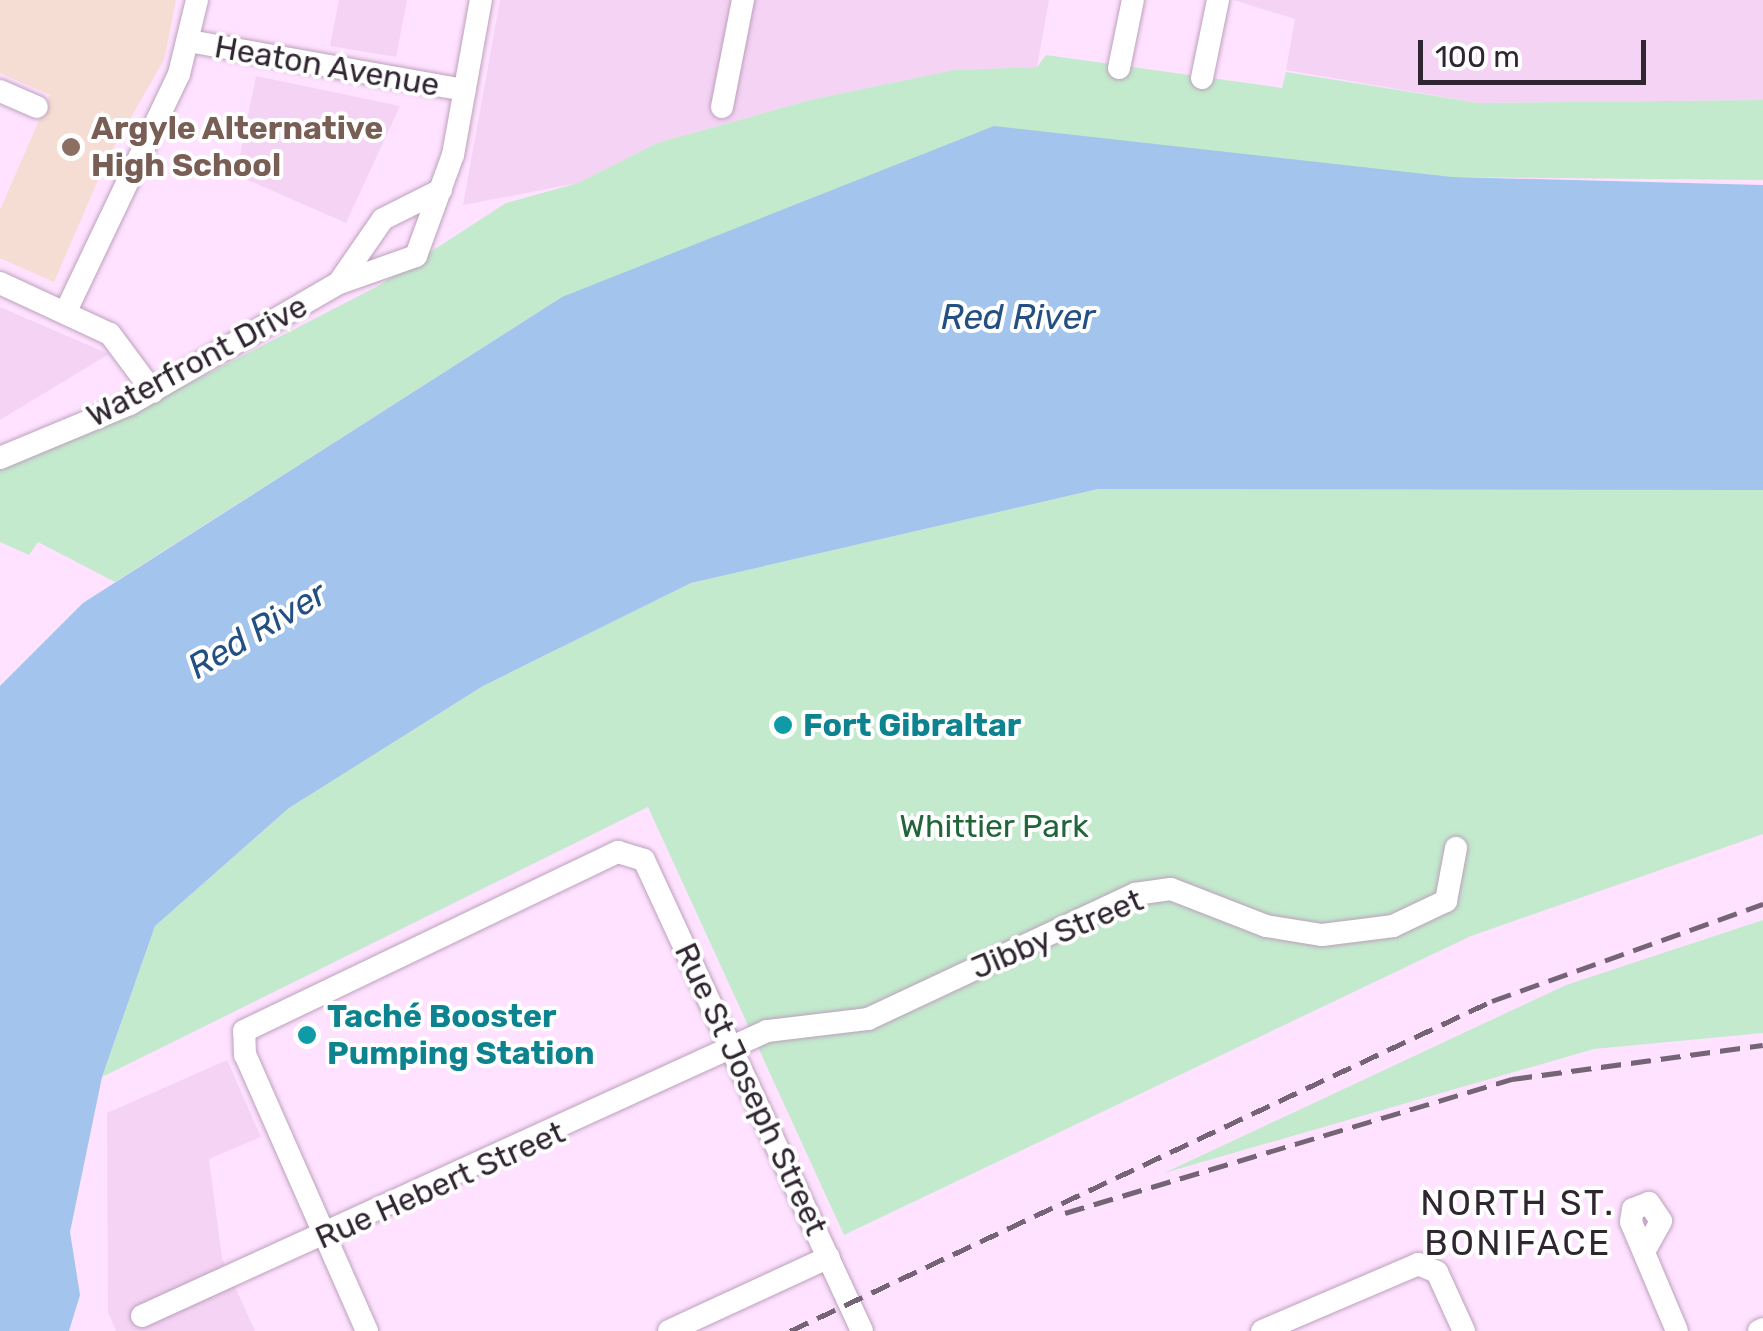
<!DOCTYPE html>
<html>
<head>
<meta charset="utf-8">
<style>
  body { margin:0 }
  #map { position:relative; width:1763px; height:1331px; overflow:hidden; background:#ffe2ff; font-family:Rubik,sans-serif }
  div>[style] { position:absolute }
  .built>* { inset:0; background:#f5d3f5 }
  .education>* { inset:0; background:#f5ddd3 }
  .green>* { inset:0; background:#c3eacd }
  .water>* { inset:0; background:#a3c4ec }
  .roads { filter:drop-shadow(0 0 2px #bca1bc) drop-shadow(0 0 2px #bca1bc) }
  .minor>* { height:22px; margin:-11px; padding:0 11px; transform-origin:11px; border-radius:11px; background:#fff }
  .rail>* { height:5px; margin-top:-2.5px; transform-origin:0; background:repeating-linear-gradient(90deg,#746475 0 20px,transparent 0 30px) }
  .dots>* { width:28px; height:28px; translate:-50% -50%; box-sizing:border-box; border:5px solid #fff; border-radius:50% }
  span { translate:-50% -50%; white-space:nowrap; text-align:center; line-height:1.15; -webkit-text-stroke:8px #fff; paint-order:stroke }
  .street-label { font-size:32px; color:#302631 }
  .education-label { font-size:32px; color:#785e54; font-weight:700 }
  .left { translate:0 -50%; text-align:left }
  .culture-label { font-size:32px; color:#0d838f; font-weight:700 }
  .park-label { font-size:32px; color:#22653b }
  .water-label { font-size:35px; color:#234f82; font-style:italic }
  .neighbourhood-label { font-size:35px; color:#302631; letter-spacing:2.5px }
  .scale { position:absolute; left:1418px; top:40px; width:228px; height:45px; box-sizing:border-box; border:5px solid #302631; border-top:0; padding-left:12px; font-size:30px; line-height:35px; white-space:nowrap; color:#302631; -webkit-text-stroke:8px #fff; paint-order:stroke }
</style>
</head>
<body>
<div id="map">
  <div class="built">
    <i style="clip-path:polygon(339px 0,407px 0,396px 57px,330px 46px)"></i>
    <i style="clip-path:polygon(500px 0,1049px 0,1037px 67px,954px 70px,810px 100px,657px 143px,578px 183px,463px 205px)"></i>
    <i style="clip-path:polygon(1233px 0,1763px 0,1763px 100px,1479px 103px,1286px 70px,1295px 19px)"></i>
    <i style="clip-path:polygon(256px 76px,400px 106px,346px 223px,236px 175px)"></i>
    <i style="clip-path:polygon(0 307px,109px 354px,0 420px)"></i>
    <i style="clip-path:polygon(227px 1060px,261px 1137px,209px 1159px,222px 1258px,255px 1331px,116px 1331px,108px 1312px,107px 1113px)"></i>
  </div>
  <div class="education">
    <i style="clip-path:polygon(0 0,176px 0,164px 60px,108px 157px,54px 282px,0 258px,0 210px,50px 95px,0 73px)"></i>
  </div>
  <div class="green">
    <i style="clip-path:polygon(1046px 55px,1282px 88px,1286px 72px,1479px 103px,1763px 100px,1763px 180px,1452px 177px,562px 297px,115px 582px,38px 542px,29px 555px,0 542px,0 467px,118px 420px,378px 286px,506px 203px,578px 183px,657px 143px,810px 100px,954px 70px,1037px 67px)"></i>
    <i style="clip-path:polygon(1098px 489px,1763px 490px,1763px 834px,1471px 936px,844px 1235px,648px 807px,102px 1077px,155px 926px,289px 808px,483px 686px,691px 583px)"></i>
    <i style="clip-path:polygon(1763px 920px,1763px 1033px,1594px 1049px,1164px 1173px,1566px 985px)"></i>
  </div>
  <div class="water">
    <i style="clip-path:polygon(994px 126px,1452px 177px,1763px 185px,1763px 490px,1098px 489px,691px 583px,483px 686px,289px 808px,155px 926px,102px 1077px,70px 1232px,80px 1295px,69px 1331px,0 1331px,0 686px,83px 603px,562px 297px)"></i>
  </div>
  <div class="roads">
    <div class="minor">
      <i style="left:189px;top:41px;width:280px;rotate:10.1deg"></i>
      <i style="left:1119px;top:68px;width:69px;rotate:-78.4deg"></i>
      <i style="left:1202px;top:78px;width:80px;rotate:-78.4deg"></i>
      <i style="left:0;top:91px;width:40px;rotate:23.4deg"></i>
      <i style="left:722px;top:107px;width:109px;rotate:-78.9deg"></i>
      <i style="left:340px;top:281px;width:75px;rotate:-55.3deg"></i>
      <i style="left:383px;top:219px;width:65px;rotate:-26.6deg"></i>
      <i style="left:0;top:283px;width:121px;rotate:24.9deg"></i>
      <i style="left:110px;top:334px;width:72px;rotate:53.4deg"></i>
      <i style="left:66px;top:311px;width:263px;rotate:-64.5deg"></i>
      <i style="left:179px;top:74px;width:76px;rotate:-76.3deg"></i>
      <i style="left:0;top:458px;width:141px;rotate:-22.6deg"></i>
      <i style="left:130px;top:404px;width:239px;rotate:-30.1deg"></i>
      <i style="left:337px;top:284px;width:84px;rotate:-19.5deg"></i>
      <i style="left:416px;top:256px;width:108px;rotate:-69.9deg"></i>
      <i style="left:453px;top:155px;width:158px;rotate:-79.8deg"></i>
      <i style="left:1645px;top:1250px;width:33px;rotate:-61deg"></i>
      <i style="left:1661px;top:1221px;width:22px;rotate:-124deg"></i>
      <i style="left:1649px;top:1203px;width:17px;rotate:159deg"></i>
      <i style="left:1633px;top:1209px;width:13px;rotate:99deg"></i>
      <i style="left:1631px;top:1222px;width:118px;rotate:67.1deg"></i>
      <i style="left:142px;top:1316px;width:687px;rotate:-24.51deg"></i>
      <i style="left:767px;top:1031px;width:102px;rotate:-6.8deg"></i>
      <i style="left:868px;top:1019px;width:295px;rotate:-25.1deg"></i>
      <i style="left:1135px;top:894px;width:36px;rotate:-8deg"></i>
      <i style="left:1171px;top:889px;width:102px;rotate:21.3deg"></i>
      <i style="left:1266px;top:926px;width:57px;rotate:9.1deg"></i>
      <i style="left:1322px;top:935px;width:72px;rotate:-7.2deg"></i>
      <i style="left:1393px;top:926px;width:59px;rotate:-25.3deg"></i>
      <i style="left:1446px;top:901px;width:54px;rotate:-79.3deg"></i>
      <i style="left:367px;top:1331px;width:302px;rotate:-113.8deg"></i>
      <i style="left:245px;top:1055px;width:24px;rotate:-92deg"></i>
      <i style="left:244px;top:1031px;width:415px;rotate:-25.6deg"></i>
      <i style="left:618px;top:852px;width:27px;rotate:17deg"></i>
      <i style="left:644px;top:860px;width:519px;rotate:65.16deg"></i>
      <i style="left:669px;top:1331px;width:176px;rotate:-24.8deg"></i>
      <i style="left:1262px;top:1331px;width:170px;rotate:-23.2deg"></i>
      <i style="left:1418px;top:1264px;width:21px;rotate:23deg"></i>
      <i style="left:1437px;top:1272px;width:65px;rotate:65.4deg"></i>
      <i style="left:1759px;top:1331px;width:4px;rotate:-27deg"></i>
    </div>
  </div>
  <div class="rail">
    <i style="left:1065px;top:1213px;width:467px;rotate:-16.7deg"></i>
    <i style="left:1512px;top:1079px;width:253px;rotate:-7.7deg"></i>
    <i style="left:790px;top:1331px;width:776px;rotate:-25.18deg"></i>
    <i style="left:1492px;top:1001px;width:288px;rotate:-19.7deg"></i>
  </div>
  <div class="dots">
    <i style="left:71px;top:147px;background:#8d6e63"></i>
    <i style="left:783px;top:725px;background:#0f9aa8"></i>
    <i style="left:307px;top:1035px;background:#0f9aa8"></i>
  </div>
  <div class="street-label">
    <span style="left:327px;top:66px;rotate:10deg">Heaton Avenue</span>
    <span style="left:197px;top:361px;rotate:-28deg">Waterfront Drive</span>
    <span style="left:1057px;top:934px;rotate:-23deg">Jibby Street</span>
    <span style="left:751px;top:1089px;rotate:65deg">Rue St Joseph Street</span>
    <span style="left:440px;top:1185px;rotate:-24deg">Rue Hebert Street</span>
  </div>
  <div class="education-label">
    <span class="left" style="left:91px;top:147px">Argyle Alternative<br>High School</span>
  </div>
  <div class="culture-label">
    <span class="left" style="left:803px;top:725px">Fort Gibraltar</span>
    <span class="left" style="left:327px;top:1035px">Taché Booster<br>Pumping Station</span>
  </div>
  <div class="park-label">
    <span style="left:994px;top:826px">Whittier Park</span>
  </div>
  <div class="water-label">
    <span style="left:1018px;top:317px">Red River</span>
    <span style="left:257px;top:630px;rotate:-31deg">Red River</span>
  </div>
  <div class="neighbourhood-label">
    <span style="left:1518px;top:1223px">NORTH ST.<br>BONIFACE</span>
  </div>
  <div class="scale">100 m</div>
</div>
</body>
</html>
